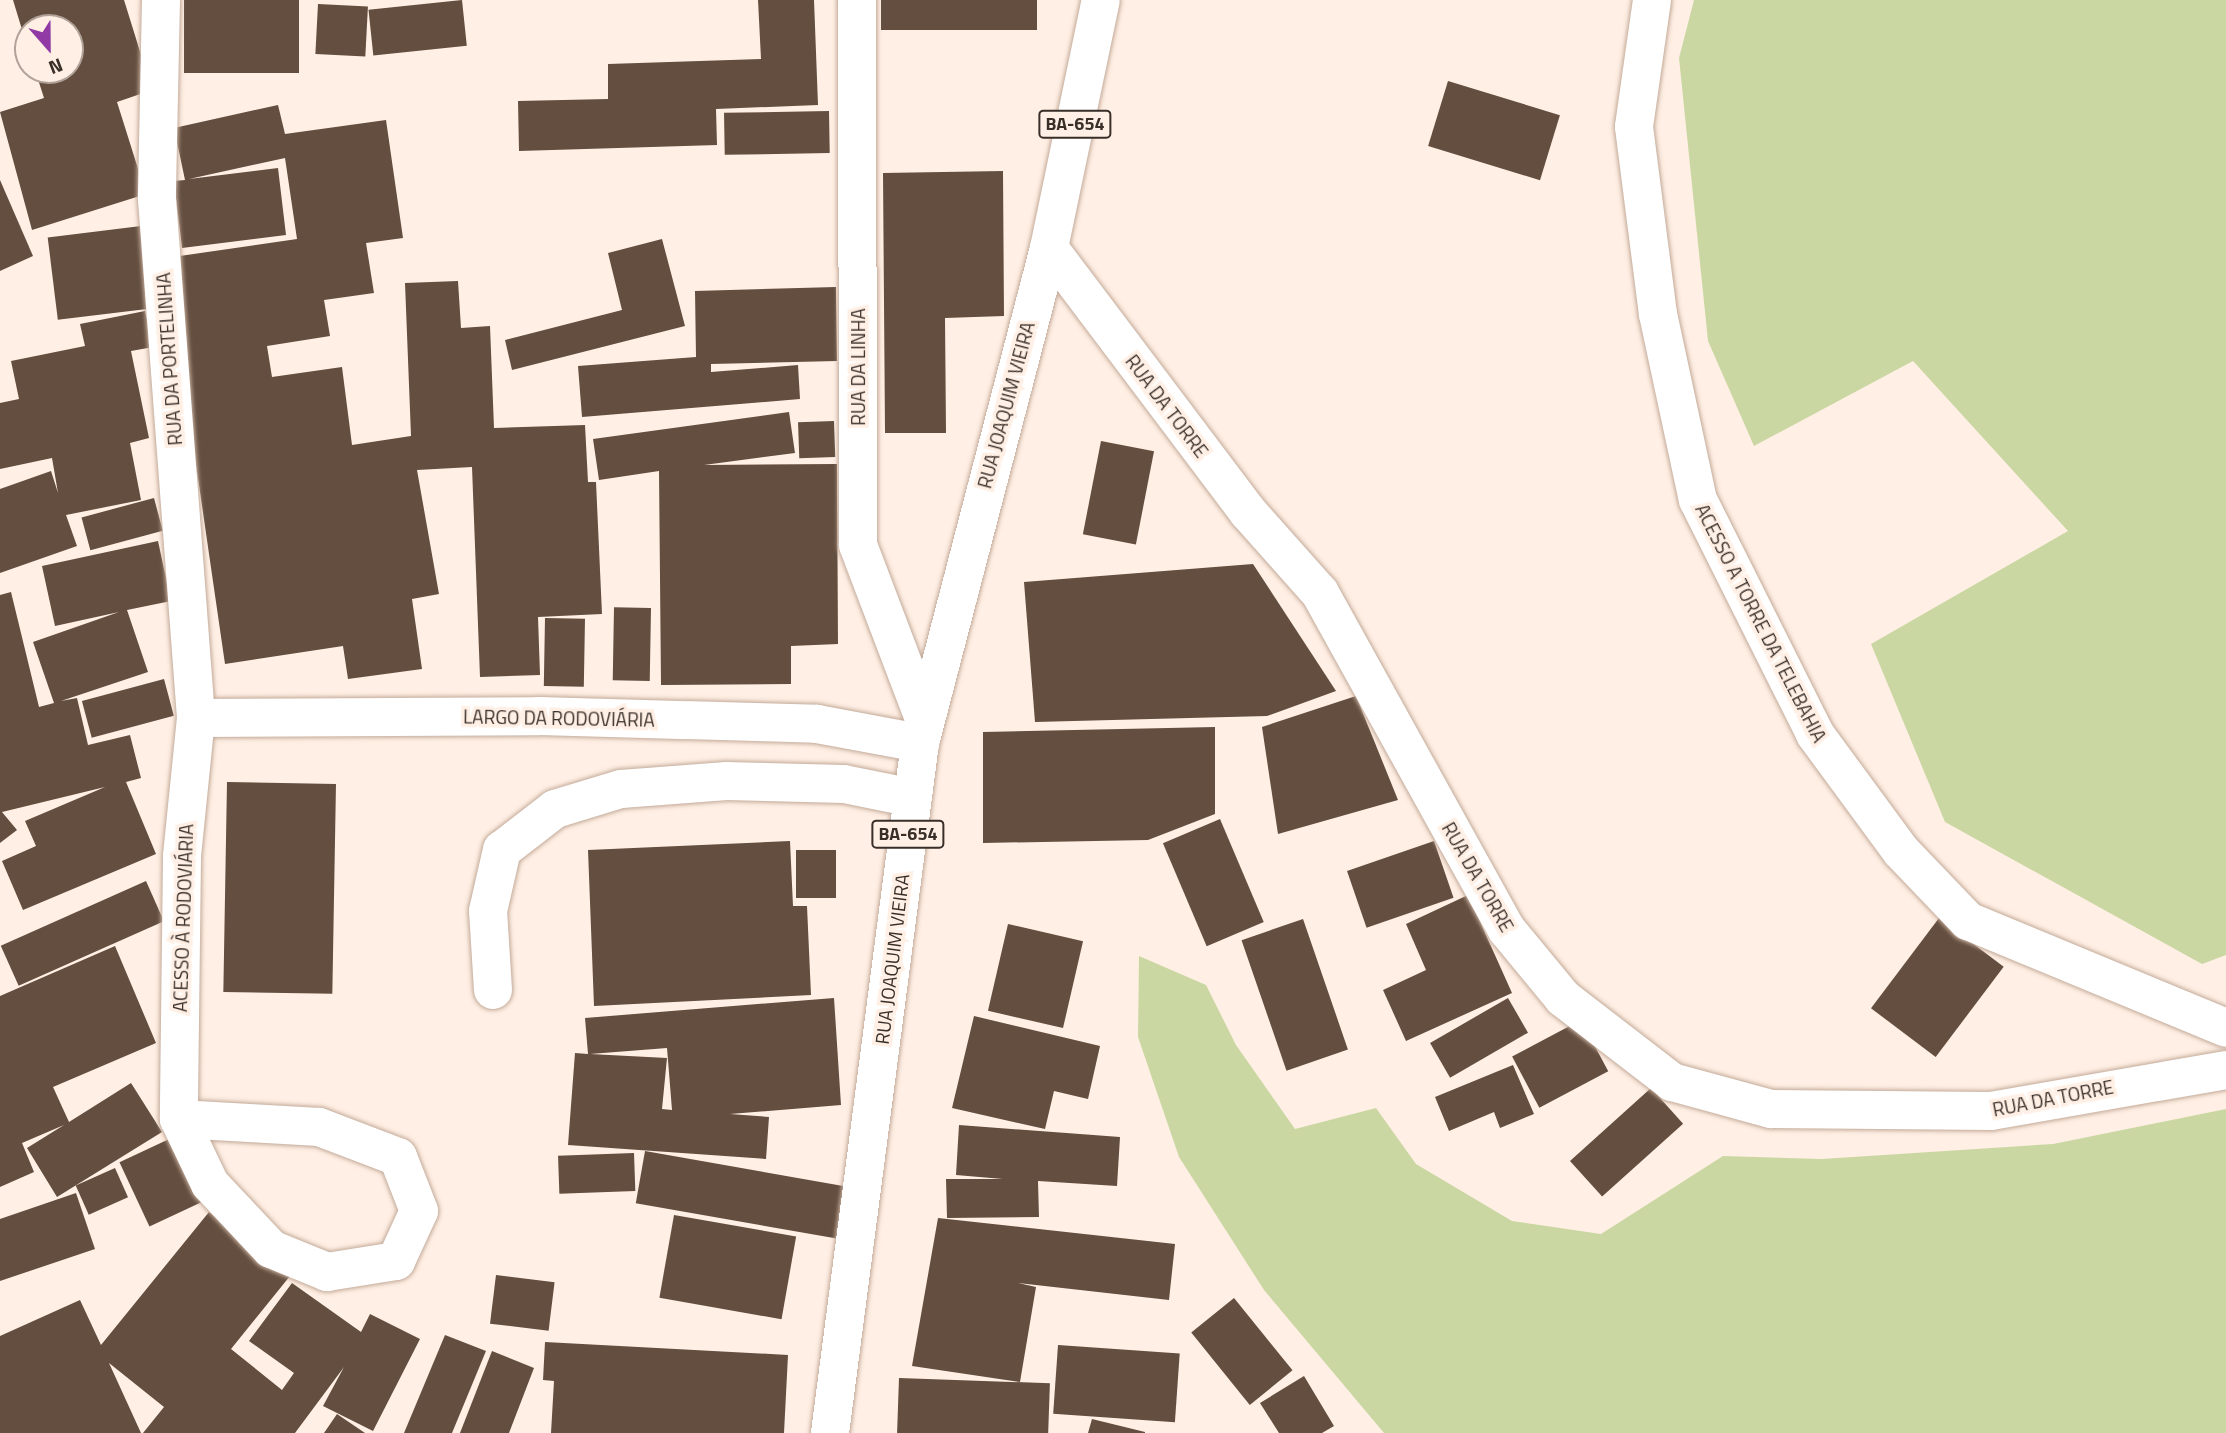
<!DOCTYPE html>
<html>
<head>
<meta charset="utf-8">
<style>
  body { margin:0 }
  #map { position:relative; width:2226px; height:1433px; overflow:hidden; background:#ffefe4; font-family:"Titillium Web",sans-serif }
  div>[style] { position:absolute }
  .green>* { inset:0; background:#cbd7a3 }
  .building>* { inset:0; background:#634e3f; transform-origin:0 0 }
  .roads { filter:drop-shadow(0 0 2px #c3aa99) drop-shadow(0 0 2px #c3aa99) }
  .minor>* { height:38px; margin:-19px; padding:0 19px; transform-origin:19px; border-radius:19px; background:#fff }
  .major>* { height:38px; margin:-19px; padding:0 19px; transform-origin:19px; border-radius:19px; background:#fff }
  span { translate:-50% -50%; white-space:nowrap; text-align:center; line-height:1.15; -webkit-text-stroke:7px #ffefe4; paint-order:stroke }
  .shield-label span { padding:2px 5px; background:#ffefe4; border:2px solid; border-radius:5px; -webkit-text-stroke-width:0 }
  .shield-label { font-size:18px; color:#392f29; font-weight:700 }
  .street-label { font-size:19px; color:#392f29 }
  .north { position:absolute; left:14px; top:14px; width:70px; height:70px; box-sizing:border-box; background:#ffefe4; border:2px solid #b0a299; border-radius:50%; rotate:159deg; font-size:19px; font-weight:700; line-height:28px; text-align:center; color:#392f29 }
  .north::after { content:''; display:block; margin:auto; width:24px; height:32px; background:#9139a4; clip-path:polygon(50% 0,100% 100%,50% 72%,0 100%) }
</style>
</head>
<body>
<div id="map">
  <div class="green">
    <i style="clip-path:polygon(1694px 0,2226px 0,2226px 955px,2202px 964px,1945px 822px,1871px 644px,2068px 531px,1913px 361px,1754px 446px,1708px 341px,1679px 58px)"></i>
    <i style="clip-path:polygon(1139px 956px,1206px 985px,1236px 1045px,1295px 1129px,1376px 1108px,1416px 1164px,1512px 1221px,1601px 1234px,1723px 1156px,1822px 1159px,2053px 1144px,2226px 1109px,2226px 1433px,1384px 1433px,1264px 1290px,1179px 1157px,1138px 1037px)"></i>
  </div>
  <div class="building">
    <i style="clip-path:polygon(13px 0,124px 0,152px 90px,117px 102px,146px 194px,32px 230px,0 112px,44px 98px,35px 70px,70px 70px,70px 28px,28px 28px,27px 46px)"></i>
    <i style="left:184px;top:0;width:115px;height:73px"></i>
    <i style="left:462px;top:0;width:46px;height:94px;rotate:84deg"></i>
    <i style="clip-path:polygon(758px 0,814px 0,818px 105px,716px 109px,717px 145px,519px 151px,518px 101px,608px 99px,608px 64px,761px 59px)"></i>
    <i style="left:881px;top:0;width:156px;height:30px"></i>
    <i style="left:318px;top:4px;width:50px;height:50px;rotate:3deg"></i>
    <i style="left:1448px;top:81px;width:117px;height:68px;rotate:17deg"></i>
    <i style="clip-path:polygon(278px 105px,285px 134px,386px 120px,403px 238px,366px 243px,374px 293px,324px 300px,330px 336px,267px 346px,272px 377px,342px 367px,352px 445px,411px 436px,405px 283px,458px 281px,461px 328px,490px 326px,494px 428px,585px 425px,588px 482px,596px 482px,602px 614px,538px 617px,540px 675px,480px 677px,472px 467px,417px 470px,439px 594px,412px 599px,422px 669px,348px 679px,343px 646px,225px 664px,166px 258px,297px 239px,285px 158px,189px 179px,278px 168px,286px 235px,182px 248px,174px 181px,185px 180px,174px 128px)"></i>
    <i style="left:829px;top:111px;width:42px;height:105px;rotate:89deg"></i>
    <i style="clip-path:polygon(1003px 171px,1004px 316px,945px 318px,946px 433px,885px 433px,883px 173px)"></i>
    <i style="clip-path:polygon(0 180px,33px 256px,0 271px)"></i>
    <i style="left:141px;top:226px;width:83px;height:94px;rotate:83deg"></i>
    <i style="clip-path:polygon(662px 239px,685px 326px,512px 370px,505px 340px,622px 310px,608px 253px)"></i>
    <i style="clip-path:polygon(836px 287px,837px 361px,711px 364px,711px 372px,798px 365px,800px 399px,582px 417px,578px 366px,696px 357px,695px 291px)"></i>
    <i style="clip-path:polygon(145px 311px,153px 347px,131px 351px,149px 438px,130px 443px,141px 500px,66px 515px,77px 546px,0 573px,0 489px,51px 471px,58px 493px,52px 458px,0 469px,0 403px,19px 399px,11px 361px,85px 346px,80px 324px)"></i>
    <i style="clip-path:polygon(789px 412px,795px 453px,704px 465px,837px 464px,838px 644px,791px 646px,791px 684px,661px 685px,659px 471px,599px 480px,593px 439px)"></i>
    <i style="left:834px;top:421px;width:36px;height:36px;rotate:88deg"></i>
    <i style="left:1101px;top:441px;width:54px;height:95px;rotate:11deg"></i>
    <i style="left:154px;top:498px;width:34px;height:75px;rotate:75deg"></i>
    <i style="clip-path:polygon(158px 541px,171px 601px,127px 610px,148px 672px,61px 701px,77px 698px,88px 745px,130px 735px,141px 778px,126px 782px,156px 854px,23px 910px,2px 861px,36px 846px,25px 821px,105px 787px,2px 812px,17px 830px,0 843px,0 595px,11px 592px,39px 707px,54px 703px,33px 642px,119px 612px,55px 626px,42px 566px)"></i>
    <i style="clip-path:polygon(1253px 564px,1336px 691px,1267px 716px,1035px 722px,1024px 582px)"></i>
    <i style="left:651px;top:608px;width:73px;height:37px;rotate:91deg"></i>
    <i style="left:545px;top:618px;width:40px;height:68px;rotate:1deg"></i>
    <i style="left:164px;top:679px;width:38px;height:85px;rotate:75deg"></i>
    <i style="clip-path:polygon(1356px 696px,1398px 800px,1278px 834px,1262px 727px)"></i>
    <i style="clip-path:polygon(1215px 727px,1215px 814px,1148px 840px,983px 843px,983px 732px)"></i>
    <i style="left:227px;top:782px;width:109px;height:210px;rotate:1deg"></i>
    <i style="left:1220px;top:819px;width:112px;height:62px;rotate:67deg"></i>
    <i style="clip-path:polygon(790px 841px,793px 906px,807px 906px,811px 995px,594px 1006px,588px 850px)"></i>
    <i style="left:1434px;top:841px;width:60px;height:92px;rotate:71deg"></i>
    <i style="left:796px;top:850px;width:40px;height:48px"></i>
    <i style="left:146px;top:881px;width:44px;height:159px;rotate:66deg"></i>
    <i style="clip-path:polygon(1468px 895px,1512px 993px,1406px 1041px,1383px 990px,1426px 970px,1406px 924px)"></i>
    <i style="left:1939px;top:918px;width:81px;height:113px;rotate:37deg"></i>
    <i style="left:1303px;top:919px;width:138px;height:65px;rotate:71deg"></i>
    <i style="left:1008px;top:924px;width:77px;height:89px;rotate:13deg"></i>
    <i style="clip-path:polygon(115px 946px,156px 1043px,53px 1087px,69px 1122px,131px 1083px,162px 1132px,57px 1197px,27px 1148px,64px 1125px,22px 1143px,34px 1172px,0 1187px,0 996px)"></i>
    <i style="clip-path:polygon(evenodd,834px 998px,841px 1105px,730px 1114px,769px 1117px,766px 1159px,568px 1145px,575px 1053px,588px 1054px,585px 1018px,834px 998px,667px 1048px,672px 1110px,662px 1109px,667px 1058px,590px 1054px,667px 1048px)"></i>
    <i style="left:1508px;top:998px;width:40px;height:90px;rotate:60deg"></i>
    <i style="clip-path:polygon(974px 1016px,1100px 1046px,1088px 1099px,1054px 1091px,1045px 1129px,952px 1108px)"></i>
    <i style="left:1581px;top:1020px;width:58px;height:78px;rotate:62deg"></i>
    <i style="clip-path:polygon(1513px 1065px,1534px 1114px,1500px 1128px,1494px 1112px,1449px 1131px,1435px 1097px)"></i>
    <i style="left:1651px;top:1088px;width:48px;height:109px;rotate:48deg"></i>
    <i style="clip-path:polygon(959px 1125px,1120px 1137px,1117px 1186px,1038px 1181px,1039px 1217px,947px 1218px,946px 1179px,1003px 1179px,956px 1175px)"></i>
    <i style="left:182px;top:1133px;width:71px;height:69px;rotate:65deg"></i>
    <i style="left:645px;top:1151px;width:204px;height:53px;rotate:10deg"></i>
    <i style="left:634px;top:1153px;width:38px;height:76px;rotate:88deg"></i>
    <i style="left:115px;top:1168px;width:32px;height:43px;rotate:66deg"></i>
    <i style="clip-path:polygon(76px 1193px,95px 1249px,0 1281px,0 1219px)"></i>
    <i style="clip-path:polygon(209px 1212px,290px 1276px,231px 1349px,282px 1390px,294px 1373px,249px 1341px,292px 1283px,361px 1332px,370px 1314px,420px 1339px,373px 1431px,323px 1406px,344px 1367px,295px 1433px,143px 1433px,164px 1407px,109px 1363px,141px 1433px,0 1433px,0 1336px,80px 1300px,101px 1345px)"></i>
    <i style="left:674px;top:1215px;width:124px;height:84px;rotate:10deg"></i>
    <i style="clip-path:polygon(938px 1218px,1175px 1244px,1169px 1300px,1018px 1283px,1036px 1287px,1020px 1382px,912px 1366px)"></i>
    <i style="left:496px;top:1275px;width:59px;height:49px;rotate:7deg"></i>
    <i style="left:1234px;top:1298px;width:93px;height:55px;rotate:51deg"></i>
    <i style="clip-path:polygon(445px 1335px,486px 1351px,452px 1433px,404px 1433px)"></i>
    <i style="clip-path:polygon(545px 1342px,788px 1355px,784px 1433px,551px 1433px,554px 1381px,543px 1380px)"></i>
    <i style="left:1058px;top:1345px;width:122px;height:69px;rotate:4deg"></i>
    <i style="clip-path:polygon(492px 1351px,534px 1368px,509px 1433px,460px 1433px)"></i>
    <i style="clip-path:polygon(1304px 1376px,1334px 1426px,1322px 1433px,1279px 1433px,1260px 1403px)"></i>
    <i style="left:899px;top:1378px;width:151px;height:55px;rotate:2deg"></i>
    <i style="clip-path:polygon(337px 1414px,365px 1433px,324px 1433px)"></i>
    <i style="clip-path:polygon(1092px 1419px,1145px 1432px,1145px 1433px,1088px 1433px)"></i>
  </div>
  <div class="roads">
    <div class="minor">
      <i style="left:161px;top:0;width:199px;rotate:91.2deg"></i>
      <i style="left:157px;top:199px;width:520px;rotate:85.7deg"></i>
      <i style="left:196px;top:718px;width:140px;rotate:95.8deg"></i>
      <i style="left:182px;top:857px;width:262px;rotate:90.7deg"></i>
      <i style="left:179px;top:1119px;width:72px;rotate:64.5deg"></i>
      <i style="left:210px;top:1184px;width:89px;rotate:46.8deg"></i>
      <i style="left:271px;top:1249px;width:61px;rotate:22.3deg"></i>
      <i style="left:327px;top:1272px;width:70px;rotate:-9.1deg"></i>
      <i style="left:396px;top:1261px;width:55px;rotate:-65.3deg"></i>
      <i style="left:419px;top:1211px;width:58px;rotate:-111.3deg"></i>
      <i style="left:398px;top:1157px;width:85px;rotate:-159.2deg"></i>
      <i style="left:319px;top:1127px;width:140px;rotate:-176.7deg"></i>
      <i style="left:857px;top:0;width:545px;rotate:89.89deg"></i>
      <i style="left:858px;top:545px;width:188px;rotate:69.2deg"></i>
      <i style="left:1652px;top:0;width:128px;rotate:98.1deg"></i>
      <i style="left:1634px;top:127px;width:189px;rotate:82.7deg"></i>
      <i style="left:1658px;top:314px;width:190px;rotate:77.9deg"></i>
      <i style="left:1698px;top:500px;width:262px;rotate:63.4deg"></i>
      <i style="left:1815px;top:734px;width:145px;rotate:53.7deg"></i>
      <i style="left:1901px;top:851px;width:97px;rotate:46.3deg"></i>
      <i style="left:1968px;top:921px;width:279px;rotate:22.5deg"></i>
      <i style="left:1049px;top:248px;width:331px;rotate:53deg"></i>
      <i style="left:1248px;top:512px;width:108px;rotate:48.4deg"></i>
      <i style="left:1320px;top:593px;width:385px;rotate:61deg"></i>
      <i style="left:1507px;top:930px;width:88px;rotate:50.5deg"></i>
      <i style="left:1563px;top:998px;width:138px;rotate:37.6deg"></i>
      <i style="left:1672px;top:1082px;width:103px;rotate:15.3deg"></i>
      <i style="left:1771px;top:1109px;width:220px;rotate:0.5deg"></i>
      <i style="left:1991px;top:1111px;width:239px;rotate:-9.9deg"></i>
      <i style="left:196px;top:718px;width:343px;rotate:-0.3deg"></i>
      <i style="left:539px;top:716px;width:278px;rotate:1.6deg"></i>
      <i style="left:817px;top:724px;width:105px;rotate:10.5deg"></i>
      <i style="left:493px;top:990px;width:79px;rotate:-93.6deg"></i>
      <i style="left:488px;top:911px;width:63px;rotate:-77.1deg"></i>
      <i style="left:502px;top:850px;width:67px;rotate:-37.7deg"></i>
      <i style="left:555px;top:809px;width:69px;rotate:-16.9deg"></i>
      <i style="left:621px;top:789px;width:106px;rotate:-4.3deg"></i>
      <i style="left:727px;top:781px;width:117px;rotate:1.5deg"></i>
      <i style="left:844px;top:784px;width:70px;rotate:11.5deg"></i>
    </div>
    <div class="major">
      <i style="left:830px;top:1433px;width:696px;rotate:-82.57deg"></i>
      <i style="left:920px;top:743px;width:512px;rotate:-75.39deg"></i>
      <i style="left:1049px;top:248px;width:253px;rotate:-78.2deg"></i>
    </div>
  </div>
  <div class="shield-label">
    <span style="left:1075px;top:124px">BA-654</span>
    <span style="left:908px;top:834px">BA-654</span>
  </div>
  <div class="street-label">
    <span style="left:169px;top:359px;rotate:-94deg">RUA DA PORTELINHA</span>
    <span style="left:858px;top:367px;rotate:-90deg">RUA DA LINHA</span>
    <span style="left:1006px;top:405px;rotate:-75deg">RUA JOAQUIM VIEIRA</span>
    <span style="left:1167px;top:406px;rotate:53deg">RUA DA TORRE</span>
    <span style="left:1761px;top:623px;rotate:63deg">ACESSO A TORRE DA TELEBAHIA</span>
    <span style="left:559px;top:718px;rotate:1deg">LARGO DA RODOVIÁRIA</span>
    <span style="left:1478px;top:877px;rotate:60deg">RUA DA TORRE</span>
    <span style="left:183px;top:918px;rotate:-88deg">ACESSO À RODOVIÁRIA</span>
    <span style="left:892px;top:959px;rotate:-83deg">RUA JOAQUIM VIEIRA</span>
    <span style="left:2053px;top:1098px;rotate:-11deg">RUA DA TORRE</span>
  </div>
  <div class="north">N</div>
</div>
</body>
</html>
